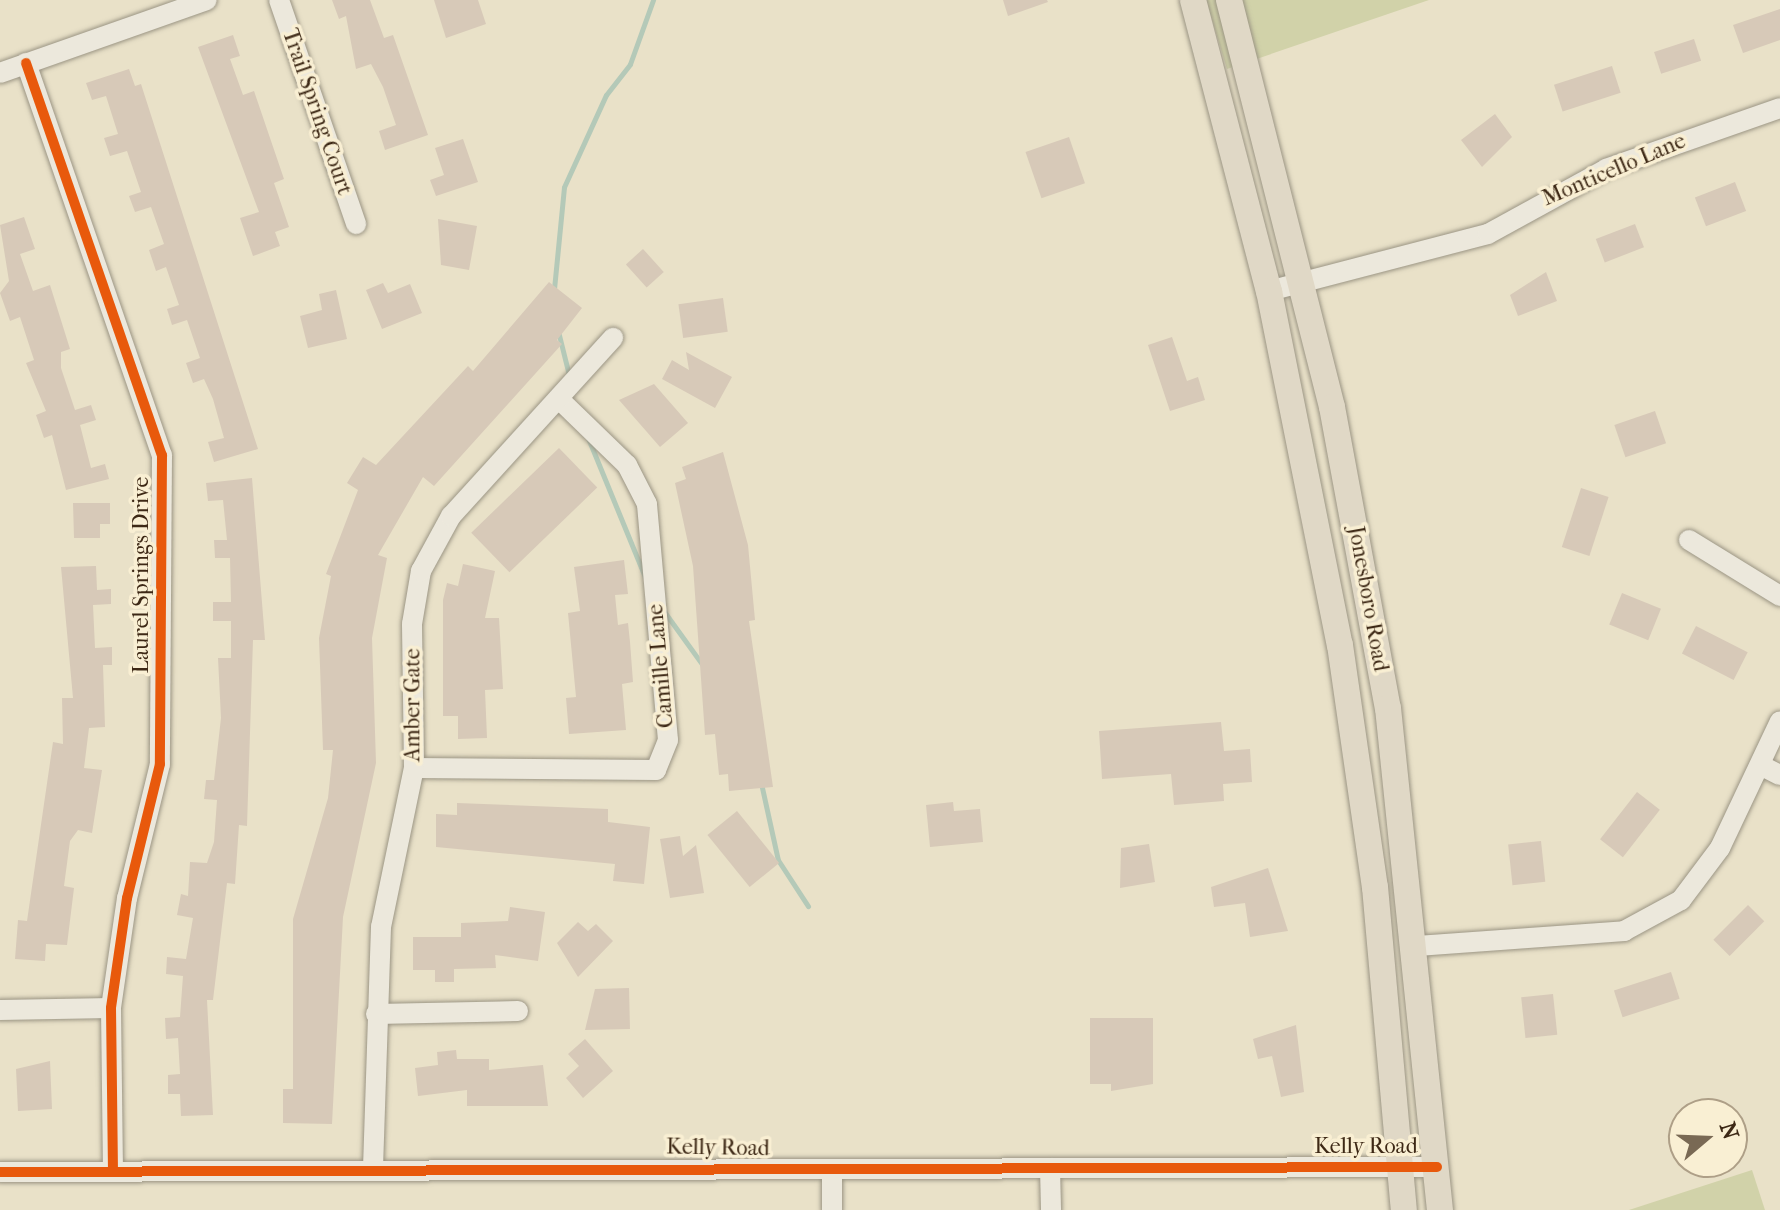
<!DOCTYPE html>
<html>
<head>
<meta charset="utf-8">
<style>
  body { margin:0 }
  #map { position:relative; width:1780px; height:1210px; overflow:hidden; background:#e9e1c8; font-family:"IM FELL French Canon",serif }
  div>[style] { position:absolute }
  .green>* { inset:0; background:#d1d2a9; transform-origin:0 0 }
  .stream>* { height:5px; margin:-2.5px; padding:0 2.5px; transform-origin:2.5px; border-radius:2.5px; background:#b4c9b8 }
  .building>* { inset:0; background:#d7c9b8; transform-origin:0 0 }
  .roads { filter:drop-shadow(0 0 2px #9b9584) drop-shadow(0 0 2px #9b9584) }
  .minor>* { height:20px; margin:-10px; padding:0 10px; transform-origin:10px; border-radius:10px; background:#ece8dc }
  .major>* { height:26px; margin:-13px; padding:0 13px; transform-origin:13px; border-radius:13px; background:#e0d8c6 }
  .cycleway>* { height:10px; margin:-5px; padding:0 5px; transform-origin:5px; border-radius:5px; background:#e8590c }
  span { translate:-50% -50%; white-space:nowrap; text-align:center; line-height:1.15; -webkit-text-stroke:7px #f9efd3; paint-order:stroke }
  .street-label { font-size:22px; color:#3d2815 }
  .north { position:absolute; left:1668px; top:1098px; width:80px; height:80px; box-sizing:border-box; background:#f9efd3; border:2px solid #ae9f87; border-radius:50%; rotate:71deg; font-size:22px; font-weight:700; line-height:32px; text-align:center; color:#3d2815 }
  .north::after { content:''; display:block; margin:auto; width:28px; height:36px; background:#796954; clip-path:polygon(50% 0,100% 100%,50% 72%,0 100%) }
</style>
</head>
<body>
<div id="map">
  <div class="green">
    <i style="clip-path:polygon(1206px 0,1429px 0,1227px 69px)"></i>
    <i style="left:1752px;top:1170px;width:42px;height:338px;rotate:72deg"></i>
  </div>
  <div class="stream">
    <i style="left:554px;top:289px;width:102px;rotate:-84.4deg"></i>
    <i style="left:564px;top:187px;width:101px;rotate:-65.5deg"></i>
    <i style="left:606px;top:95px;width:39px;rotate:-52deg"></i>
    <i style="left:630px;top:64px;width:68px;rotate:-70.2deg"></i>
    <i style="left:558px;top:331px;width:49px;rotate:76deg"></i>
    <i style="left:588px;top:438px;width:150px;rotate:67.7deg"></i>
    <i style="left:663px;top:610px;width:67px;rotate:54.2deg"></i>
    <i style="left:761px;top:783px;width:79px;rotate:77.6deg"></i>
    <i style="left:778px;top:860px;width:55px;rotate:56.9deg"></i>
  </div>
  <div class="building">
    <i style="clip-path:polygon(332px 0,370px 0,384px 38px,393px 35px,428px 135px,385px 150px,379px 131px,396px 125px,383px 87px,371px 64px,356px 69px,346px 16px,339px 19px)"></i>
    <i style="clip-path:polygon(434px 0,478px 0,486px 24px,446px 38px)"></i>
    <i style="clip-path:polygon(1003px 0,1047px 0,1048px 2px,1008px 16px)"></i>
    <i style="clip-path:polygon(1780px 9px,1780px 40px,1743px 53px,1733px 25px)"></i>
    <i style="clip-path:polygon(233px 35px,240px 56px,230px 59px,243px 95px,254px 91px,284px 179px,274px 183px,289px 227px,275px 232px,280px 246px,253px 256px,240px 218px,259px 212px,198px 47px)"></i>
    <i style="left:1694px;top:39px;width:23px;height:42px;rotate:72deg"></i>
    <i style="left:1612px;top:66px;width:28px;height:61px;rotate:72deg"></i>
    <i style="clip-path:polygon(129px 69px,135px 86px,141px 84px,258px 449px,214px 462px,208px 442px,224px 438px,213px 399px,204px 379px,193px 383px,186px 363px,200px 358px,187px 320px,172px 325px,167px 309px,179px 305px,166px 267px,156px 271px,149px 250px,164px 244px,151px 207px,135px 212px,129px 196px,141px 192px,127px 151px,110px 156px,104px 138px,118px 134px,106px 96px,92px 100px,86px 83px)"></i>
    <i style="clip-path:polygon(1495px 114px,1512px 137px,1482px 167px,1461px 140px)"></i>
    <i style="left:1069px;top:137px;width:49px;height:46px;rotate:71deg"></i>
    <i style="clip-path:polygon(463px 139px,478px 182px,436px 196px,430px 180px,444px 175px,435px 148px)"></i>
    <i style="left:1735px;top:182px;width:31px;height:43px;rotate:69deg"></i>
    <i style="clip-path:polygon(24px 217px,35px 249px,20px 254px,33px 291px,50px 285px,70px 349px,61px 352px,61px 368px,75px 410px,91px 405px,96px 420px,80px 425px,91px 468px,105px 464px,109px 479px,66px 490px,52px 435px,44px 438px,36px 415px,46px 411px,26px 363px,34px 360px,20px 317px,10px 321px,0 293px,9px 281px,0 225px)"></i>
    <i style="clip-path:polygon(438px 219px,477px 226px,469px 270px,441px 265px)"></i>
    <i style="left:1635px;top:224px;width:25px;height:42px;rotate:69deg"></i>
    <i style="left:643px;top:249px;width:31px;height:23px;rotate:48deg"></i>
    <i style="clip-path:polygon(1546px 272px,1557px 301px,1518px 316px,1510px 295px)"></i>
    <i style="clip-path:polygon(549px 282px,582px 308px,557px 340px,562px 344px,434px 486px,423px 477px,378px 555px,387px 558px,372px 638px,376px 763px,343px 917px,332px 1124px,283px 1123px,283px 1089px,293px 1089px,293px 919px,328px 798px,333px 750px,323px 750px,319px 638px,331px 576px,326px 574px,358px 490px,347px 483px,363px 457px,376px 465px,468px 366px,473px 371px)"></i>
    <i style="clip-path:polygon(383px 283px,388px 293px,410px 284px,422px 313px,382px 329px,366px 290px)"></i>
    <i style="clip-path:polygon(336px 290px,347px 339px,308px 348px,300px 316px,322px 310px,319px 294px)"></i>
    <i style="left:723px;top:298px;width:34px;height:45px;rotate:82deg"></i>
    <i style="clip-path:polygon(1172px 337px,1187px 381px,1198px 377px,1205px 400px,1170px 411px,1148px 345px)"></i>
    <i style="clip-path:polygon(686px 352px,732px 377px,715px 408px,662px 379px,672px 360px,689px 370px)"></i>
    <i style="clip-path:polygon(654px 384px,688px 423px,660px 447px,619px 400px)"></i>
    <i style="left:1655px;top:411px;width:34px;height:43px;rotate:71deg"></i>
    <i style="left:559px;top:448px;width:55px;height:122px;rotate:46deg"></i>
    <i style="clip-path:polygon(723px 452px,748px 545px,755px 620px,749px 621px,773px 787px,729px 791px,728px 774px,719px 775px,715px 734px,705px 735px,693px 566px,675px 483px,686px 479px,682px 467px)"></i>
    <i style="clip-path:polygon(252px 478px,265px 640px,253px 640px,247px 826px,239px 825px,235px 884px,227px 883px,213px 1000px,207px 1000px,213px 1115px,181px 1116px,180px 1094px,168px 1094px,168px 1075px,180px 1074px,178px 1038px,166px 1039px,165px 1018px,180px 1017px,183px 976px,166px 974px,167px 957px,186px 959px,193px 918px,177px 915px,181px 894px,188px 896px,190px 862px,207px 863px,214px 842px,217px 800px,204px 799px,206px 780px,214px 780px,221px 718px,218px 658px,231px 658px,231px 621px,213px 621px,213px 602px,231px 602px,230px 558px,215px 558px,214px 540px,227px 540px,223px 500px,208px 501px,206px 483px)"></i>
    <i style="left:1581px;top:488px;width:29px;height:62px;rotate:18deg"></i>
    <i style="clip-path:polygon(73px 503px,110px 503px,110px 524px,100px 524px,100px 538px,74px 538px)"></i>
    <i style="clip-path:polygon(624px 560px,628px 594px,615px 595px,618px 625px,628px 623px,630px 642px,633px 682px,622px 684px,626px 730px,569px 734px,566px 698px,576px 697px,568px 613px,580px 611px,574px 567px)"></i>
    <i style="clip-path:polygon(463px 564px,495px 571px,485px 618px,499px 618px,503px 689px,485px 690px,487px 738px,458px 739px,458px 716px,443px 716px,443px 600px,447px 583px,458px 586px)"></i>
    <i style="clip-path:polygon(96px 566px,97px 590px,111px 589px,111px 604px,93px 605px,95px 648px,112px 647px,112px 665px,103px 665px,105px 727px,89px 728px,84px 768px,102px 770px,92px 833px,78px 830px,70px 841px,64px 886px,74px 888px,67px 945px,46px 944px,45px 961px,15px 959px,18px 920px,27px 921px,53px 742px,63px 744px,62px 698px,73px 698px,61px 567px)"></i>
    <i style="left:1622px;top:593px;width:42px;height:34px;rotate:22deg"></i>
    <i style="left:1696px;top:626px;width:58px;height:31px;rotate:27deg"></i>
    <i style="clip-path:polygon(1221px 722px,1224px 751px,1250px 749px,1252px 782px,1223px 784px,1224px 801px,1174px 805px,1171px 774px,1102px 779px,1099px 731px)"></i>
    <i style="left:1637px;top:792px;width:29px;height:60px;rotate:38deg"></i>
    <i style="clip-path:polygon(953px 802px,954px 811px,980px 809px,983px 842px,930px 847px,926px 805px)"></i>
    <i style="clip-path:polygon(457px 803px,608px 809px,608px 822px,650px 827px,644px 884px,613px 881px,615px 864px,436px 847px,436px 814px,457px 815px)"></i>
    <i style="left:737px;top:811px;width:67px;height:38px;rotate:51deg"></i>
    <i style="clip-path:polygon(680px 836px,683px 856px,696px 845px,704px 893px,670px 898px,660px 839px)"></i>
    <i style="left:1541px;top:841px;width:41px;height:33px;rotate:84deg"></i>
    <i style="clip-path:polygon(1149px 844px,1155px 882px,1120px 888px,1121px 848px)"></i>
    <i style="clip-path:polygon(1268px 868px,1288px 931px,1250px 937px,1245px 903px,1214px 907px,1211px 887px)"></i>
    <i style="left:1748px;top:905px;width:23px;height:49px;rotate:45deg"></i>
    <i style="clip-path:polygon(510px 907px,545px 912px,538px 961px,495px 955px,496px 968px,454px 969px,454px 982px,435px 982px,435px 970px,413px 970px,413px 937px,461px 937px,461px 923px,508px 921px)"></i>
    <i style="clip-path:polygon(578px 922px,588px 931px,596px 924px,613px 941px,578px 977px,557px 943px)"></i>
    <i style="left:1671px;top:972px;width:28px;height:60px;rotate:72deg"></i>
    <i style="clip-path:polygon(629px 988px,630px 1029px,585px 1030px,595px 989px)"></i>
    <i style="left:1553px;top:994px;width:41px;height:32px;rotate:84deg"></i>
    <i style="clip-path:polygon(1090px 1018px,1153px 1018px,1153px 1084px,1111px 1091px,1111px 1084px,1090px 1084px)"></i>
    <i style="clip-path:polygon(1296px 1025px,1304px 1092px,1281px 1097px,1272px 1056px,1258px 1059px,1253px 1039px)"></i>
    <i style="clip-path:polygon(585px 1039px,613px 1071px,583px 1098px,566px 1078px,579px 1066px,568px 1054px)"></i>
    <i style="clip-path:polygon(456px 1050px,457px 1059px,489px 1059px,489px 1070px,543px 1065px,548px 1106px,467px 1106px,467px 1090px,418px 1096px,415px 1068px,438px 1065px,437px 1052px)"></i>
    <i style="clip-path:polygon(50px 1061px,52px 1109px,18px 1111px,16px 1069px)"></i>
  </div>
  <div class="roads">
    <div class="minor">
      <i style="left:279px;top:0;width:237px;rotate:71deg"></i>
      <i style="left:26px;top:63px;width:415px;rotate:70.9deg"></i>
      <i style="left:162px;top:455px;width:309px;rotate:90.4deg"></i>
      <i style="left:160px;top:764px;width:138px;rotate:103.8deg"></i>
      <i style="left:127px;top:898px;width:111px;rotate:98.3deg"></i>
      <i style="left:111px;top:1008px;width:162px;rotate:89.3deg"></i>
      <i style="left:0;top:73px;width:219px;rotate:-19.4deg"></i>
      <i style="left:1269px;top:291px;width:226px;rotate:-14.6deg"></i>
      <i style="left:1488px;top:234px;width:135px;rotate:-28.8deg"></i>
      <i style="left:1606px;top:169px;width:184px;rotate:-19.3deg"></i>
      <i style="left:1689px;top:540px;width:107px;rotate:31.6deg"></i>
      <i style="left:1760px;top:765px;width:22px;rotate:27deg"></i>
      <i style="left:414px;top:768px;width:242px;rotate:0.5deg"></i>
      <i style="left:656px;top:770px;width:32px;rotate:-68deg"></i>
      <i style="left:668px;top:740px;width:237px;rotate:-95.1deg"></i>
      <i style="left:647px;top:504px;width:44px;rotate:-117.1deg"></i>
      <i style="left:627px;top:465px;width:95px;rotate:-135.9deg"></i>
      <i style="left:1417px;top:946px;width:208px;rotate:-4.1deg"></i>
      <i style="left:1624px;top:931px;width:65px;rotate:-28.5deg"></i>
      <i style="left:1681px;top:900px;width:65px;rotate:-53.1deg"></i>
      <i style="left:1720px;top:848px;width:140px;rotate:-64.7deg"></i>
      <i style="left:0;top:1010px;width:111px;rotate:-1deg"></i>
      <i style="left:376px;top:1014px;width:142px;rotate:-1.2deg"></i>
      <i style="left:373px;top:1168px;width:241px;rotate:-88.1deg"></i>
      <i style="left:381px;top:927px;width:162px;rotate:-78.3deg"></i>
      <i style="left:414px;top:768px;width:144px;rotate:-90.8deg"></i>
      <i style="left:412px;top:624px;width:54px;rotate:-80.4deg"></i>
      <i style="left:421px;top:571px;width:63px;rotate:-61.4deg"></i>
      <i style="left:451px;top:516px;width:241px;rotate:-47.7deg"></i>
      <i style="left:1050px;top:1168px;width:42px;rotate:88.6deg"></i>
      <i style="left:832px;top:1169px;width:41px;rotate:90deg"></i>
      <i style="left:0;top:1172px;width:1437px;rotate:-0.2deg"></i>
    </div>
    <div class="major">
      <i style="left:1193px;top:0;width:301px;rotate:75.4deg"></i>
      <i style="left:1269px;top:291px;width:361px;rotate:78.7deg"></i>
      <i style="left:1340px;top:645px;width:245px;rotate:81.8deg"></i>
      <i style="left:1375px;top:887px;width:324px;rotate:84.9deg"></i>
      <i style="left:1229px;top:0;width:420px;rotate:75.8deg"></i>
      <i style="left:1332px;top:407px;width:306px;rotate:79.5deg"></i>
      <i style="left:1388px;top:708px;width:505px;rotate:84.09deg"></i>
    </div>
  </div>
  <div class="cycleway">
    <i style="left:26px;top:63px;width:415px;rotate:70.9deg"></i>
    <i style="left:162px;top:455px;width:309px;rotate:90.4deg"></i>
    <i style="left:160px;top:764px;width:138px;rotate:103.8deg"></i>
    <i style="left:127px;top:898px;width:111px;rotate:98.3deg"></i>
    <i style="left:111px;top:1008px;width:162px;rotate:89.3deg"></i>
    <i style="left:0;top:1172px;width:1437px;rotate:-0.2deg"></i>
  </div>
  <div class="street-label">
    <span style="left:317px;top:112px;rotate:71deg">Trail Spring Court</span>
    <span style="left:1614px;top:170px;rotate:-23deg">Monticello Lane</span>
    <span style="left:142px;top:575px;rotate:-90deg">Laurel Springs Drive</span>
    <span style="left:1368px;top:599px;rotate:80deg">Jonesboro Road</span>
    <span style="left:661px;top:666px;rotate:-95deg">Camille Lane</span>
    <span style="left:413px;top:705px;rotate:-90deg">Amber Gate</span>
    <span style="left:1366px;top:1147px">Kelly Road</span>
    <span style="left:718px;top:1148px;rotate:1deg">Kelly Road</span>
  </div>
  <div class="north">N</div>
</div>
</body>
</html>
